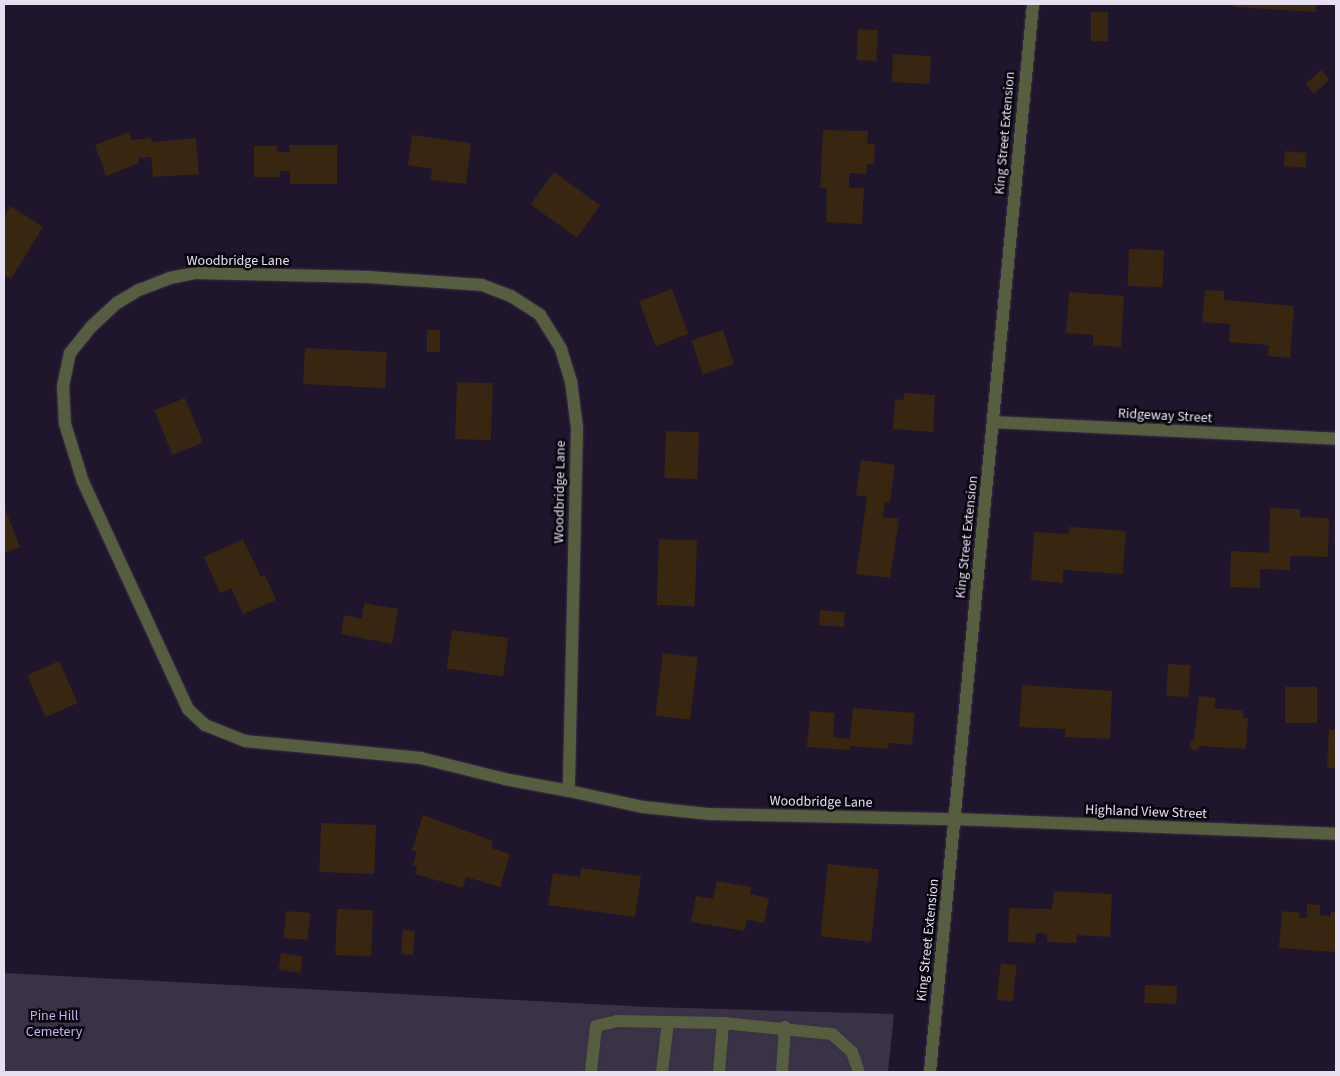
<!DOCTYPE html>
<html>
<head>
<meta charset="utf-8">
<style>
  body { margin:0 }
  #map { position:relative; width:1340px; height:1076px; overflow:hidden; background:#1f152d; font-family:"Source Sans 3",sans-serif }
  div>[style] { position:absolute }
  .green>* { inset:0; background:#3a3246 }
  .building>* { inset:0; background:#392610; transform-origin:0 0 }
  .roads { filter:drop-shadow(0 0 1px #3b3148) drop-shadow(0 0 1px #3b3148) }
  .service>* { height:12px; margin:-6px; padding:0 6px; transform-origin:6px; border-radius:6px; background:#575e40 }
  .minor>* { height:12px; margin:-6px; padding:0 6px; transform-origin:6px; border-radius:6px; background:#575e40 }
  span { translate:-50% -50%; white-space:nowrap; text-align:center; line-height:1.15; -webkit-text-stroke:5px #07040d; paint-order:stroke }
  .street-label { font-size:14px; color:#e5dff0 }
  .park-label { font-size:14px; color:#c6b3e7 }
  .frame { position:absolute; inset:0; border:5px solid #e5dff0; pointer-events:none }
</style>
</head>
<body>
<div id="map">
  <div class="green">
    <i style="clip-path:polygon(4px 973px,649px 1007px,894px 1014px,888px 1072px,4px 1072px)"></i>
  </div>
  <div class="building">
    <i style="clip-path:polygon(1233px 4px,1317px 4px,1316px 12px,1233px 7px)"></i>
    <i style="left:1091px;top:12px;width:17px;height:29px"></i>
    <i style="left:858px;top:29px;width:20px;height:31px;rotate:3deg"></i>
    <i style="left:893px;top:54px;width:38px;height:28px;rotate:3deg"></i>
    <i style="left:1321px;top:70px;width:13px;height:21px;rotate:48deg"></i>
    <i style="clip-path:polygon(823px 130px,868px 131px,867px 144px,875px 144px,874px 164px,867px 164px,866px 174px,849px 173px,849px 188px,864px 188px,862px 224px,826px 222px,827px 188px,820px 188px)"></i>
    <i style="clip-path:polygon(129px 132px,132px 140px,151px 138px,152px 142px,196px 138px,199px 174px,153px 177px,151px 157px,138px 158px,139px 163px,106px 176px,95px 145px)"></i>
    <i style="clip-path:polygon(412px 135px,471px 143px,466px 184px,430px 180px,432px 169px,408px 165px)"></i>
    <i style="clip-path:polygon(289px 145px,337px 145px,337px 184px,290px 184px,290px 171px,280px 171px,280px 177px,254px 177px,254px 146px,277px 146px,277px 152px,290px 152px)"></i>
    <i style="left:1285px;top:151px;width:22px;height:15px;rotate:5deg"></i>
    <i style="left:554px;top:172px;width:57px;height:40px;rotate:36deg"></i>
    <i style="clip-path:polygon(10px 206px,43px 227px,11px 279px,4px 275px,4px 217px)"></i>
    <i style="left:1129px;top:249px;width:35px;height:37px;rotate:2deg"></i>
    <i style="left:672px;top:289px;width:48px;height:35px;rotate:70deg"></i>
    <i style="clip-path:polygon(1205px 290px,1224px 291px,1224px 300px,1294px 306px,1290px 358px,1268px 356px,1269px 345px,1229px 342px,1230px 324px,1202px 322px)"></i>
    <i style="clip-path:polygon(1069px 292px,1124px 296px,1121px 347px,1093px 345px,1093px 335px,1066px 333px)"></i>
    <i style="left:427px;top:330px;width:13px;height:22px"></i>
    <i style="left:723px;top:330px;width:36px;height:33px;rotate:72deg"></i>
    <i style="left:305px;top:348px;width:82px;height:36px;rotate:3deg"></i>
    <i style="left:457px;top:382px;width:36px;height:57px;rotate:2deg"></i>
    <i style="clip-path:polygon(904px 393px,935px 395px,933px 432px,893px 429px,895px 399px,904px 400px)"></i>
    <i style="left:185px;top:398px;width:48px;height:33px;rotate:68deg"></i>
    <i style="left:666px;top:431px;width:33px;height:47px;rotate:2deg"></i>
    <i style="clip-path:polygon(861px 460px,895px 465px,890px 503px,885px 502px,883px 517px,899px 519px,890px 578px,856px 574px,867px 497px,856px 495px)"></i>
    <i style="clip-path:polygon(4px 506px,20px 547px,4px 553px)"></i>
    <i style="clip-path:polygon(1270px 508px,1300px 509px,1300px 517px,1329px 518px,1328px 557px,1290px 556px,1290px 570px,1260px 569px,1260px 588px,1230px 587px,1231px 551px,1269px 553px)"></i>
    <i style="clip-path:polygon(1069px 527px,1126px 531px,1123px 574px,1063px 570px,1063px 583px,1031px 580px,1034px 532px,1069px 534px)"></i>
    <i style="clip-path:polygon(243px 539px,261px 577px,265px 575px,276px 600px,243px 614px,231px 588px,220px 593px,204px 557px)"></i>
    <i style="left:659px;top:539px;width:38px;height:66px;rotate:2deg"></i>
    <i style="clip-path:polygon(364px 603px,398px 609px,392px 644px,341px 634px,344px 615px,362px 619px)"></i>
    <i style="left:820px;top:610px;width:25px;height:15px;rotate:5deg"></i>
    <i style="left:452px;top:630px;width:57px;height:39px;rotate:8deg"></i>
    <i style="left:663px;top:653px;width:35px;height:63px;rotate:7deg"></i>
    <i style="left:59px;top:661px;width:46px;height:35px;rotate:66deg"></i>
    <i style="left:1168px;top:664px;width:22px;height:32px;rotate:3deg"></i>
    <i style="clip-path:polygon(1022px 685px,1112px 691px,1110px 739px,1065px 737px,1065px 729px,1019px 727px)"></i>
    <i style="left:1285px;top:687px;width:32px;height:36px"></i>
    <i style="clip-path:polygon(1199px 696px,1216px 698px,1214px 708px,1243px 711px,1243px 718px,1248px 718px,1246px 749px,1200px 746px,1195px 751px,1190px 748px,1190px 742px,1194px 739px)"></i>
    <i style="clip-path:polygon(853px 708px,915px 713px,912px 745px,889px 743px,888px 749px,850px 746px,849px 750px,807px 747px,810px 711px,835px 713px,833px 737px,850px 739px)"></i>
    <i style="clip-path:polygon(1329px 730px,1336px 730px,1336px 768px,1327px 768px)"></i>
    <i style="clip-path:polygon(423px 815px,493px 841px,491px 848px,510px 854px,500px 887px,466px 877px,463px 888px,415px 874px,417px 866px,413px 865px,417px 852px,412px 850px)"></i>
    <i style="left:321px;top:823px;width:55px;height:49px;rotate:2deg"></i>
    <i style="left:828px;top:864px;width:51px;height:73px;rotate:6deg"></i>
    <i style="clip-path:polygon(581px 868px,641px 876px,635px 917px,548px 905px,553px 873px,580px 877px)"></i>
    <i style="clip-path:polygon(717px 881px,752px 887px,750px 894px,769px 898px,764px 923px,747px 920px,744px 931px,691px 922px,696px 896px,713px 899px)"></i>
    <i style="clip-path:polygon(1054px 891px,1112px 894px,1110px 937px,1077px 935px,1076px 943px,1047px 942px,1047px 934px,1036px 933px,1035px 943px,1008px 942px,1009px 908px,1052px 909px)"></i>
    <i style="clip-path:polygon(1307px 904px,1320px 905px,1320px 915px,1331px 916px,1331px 911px,1336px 912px,1336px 952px,1279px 948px,1282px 911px,1300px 913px,1299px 918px,1307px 918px)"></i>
    <i style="left:337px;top:909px;width:36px;height:46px;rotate:2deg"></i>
    <i style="left:286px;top:911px;width:24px;height:27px;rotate:5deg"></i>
    <i style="left:403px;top:930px;width:12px;height:24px;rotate:5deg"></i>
    <i style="left:281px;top:953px;width:22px;height:17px;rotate:8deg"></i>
    <i style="left:1001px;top:963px;width:16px;height:37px;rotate:7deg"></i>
    <i style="left:1145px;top:985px;width:32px;height:18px;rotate:2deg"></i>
  </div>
  <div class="roads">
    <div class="service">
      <i style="left:668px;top:1022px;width:55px;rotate:1deg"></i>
      <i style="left:591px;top:1072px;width:46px;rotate:-83.8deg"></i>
      <i style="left:596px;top:1026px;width:22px;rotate:-13deg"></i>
      <i style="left:617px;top:1021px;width:51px;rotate:1.1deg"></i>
      <i style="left:668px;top:1022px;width:50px;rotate:96.8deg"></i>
      <i style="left:719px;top:1072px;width:49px;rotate:-85.3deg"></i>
      <i style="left:723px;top:1023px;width:110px;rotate:5.8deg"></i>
      <i style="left:832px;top:1034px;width:27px;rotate:42deg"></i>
      <i style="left:852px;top:1052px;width:21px;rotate:71deg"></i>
      <i style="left:782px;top:1072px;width:45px;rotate:-86.2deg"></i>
    </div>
    <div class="minor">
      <i style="left:993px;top:422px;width:343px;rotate:2.8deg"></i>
      <i style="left:569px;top:791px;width:65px;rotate:-169.4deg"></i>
      <i style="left:505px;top:779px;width:87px;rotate:-166deg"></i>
      <i style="left:421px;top:758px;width:177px;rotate:-174.5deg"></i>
      <i style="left:245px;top:741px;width:43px;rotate:-158.2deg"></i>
      <i style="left:205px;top:725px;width:23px;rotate:-137deg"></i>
      <i style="left:188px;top:709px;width:250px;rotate:-114.8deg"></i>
      <i style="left:83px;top:482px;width:61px;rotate:-107.2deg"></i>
      <i style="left:65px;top:424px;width:38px;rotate:-93deg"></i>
      <i style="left:63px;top:386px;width:34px;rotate:-78deg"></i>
      <i style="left:70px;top:353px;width:35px;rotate:-51deg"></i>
      <i style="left:92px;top:326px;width:34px;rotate:-43deg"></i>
      <i style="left:117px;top:303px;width:26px;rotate:-31deg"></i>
      <i style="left:139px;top:290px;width:33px;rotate:-21deg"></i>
      <i style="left:170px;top:278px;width:25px;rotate:-11deg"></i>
      <i style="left:195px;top:273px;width:173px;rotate:1.3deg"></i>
      <i style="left:368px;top:277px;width:114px;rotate:4deg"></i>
      <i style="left:482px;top:285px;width:31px;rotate:21deg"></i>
      <i style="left:511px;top:296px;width:35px;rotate:33deg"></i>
      <i style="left:540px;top:315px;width:40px;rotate:58deg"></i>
      <i style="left:561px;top:349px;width:34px;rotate:73deg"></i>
      <i style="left:571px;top:381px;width:47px;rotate:82.7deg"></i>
      <i style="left:577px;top:428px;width:363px;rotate:91.3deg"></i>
      <i style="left:569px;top:791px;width:76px;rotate:12.2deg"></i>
      <i style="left:643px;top:807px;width:65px;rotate:6.1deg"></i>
      <i style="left:708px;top:814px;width:246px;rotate:1.2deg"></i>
      <i style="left:954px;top:819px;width:382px;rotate:2.2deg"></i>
      <i style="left:930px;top:1072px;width:1073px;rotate:-84.49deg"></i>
    </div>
  </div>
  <div class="street-label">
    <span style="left:1005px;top:133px;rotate:-85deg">King Street Extension</span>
    <span style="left:238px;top:261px">Woodbridge Lane</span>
    <span style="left:1165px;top:416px;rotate:3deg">Ridgeway Street</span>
    <span style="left:560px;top:492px;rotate:-89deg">Woodbridge Lane</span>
    <span style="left:967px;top:537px;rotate:-84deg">King Street Extension</span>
    <span style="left:821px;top:802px;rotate:1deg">Woodbridge Lane</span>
    <span style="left:1146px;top:812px;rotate:2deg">Highland View Street</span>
    <span style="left:928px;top:940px;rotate:-84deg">King Street Extension</span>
  </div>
  <div class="park-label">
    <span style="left:54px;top:1024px">Pine Hill<br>Cemetery</span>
  </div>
  <div class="frame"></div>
</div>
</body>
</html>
